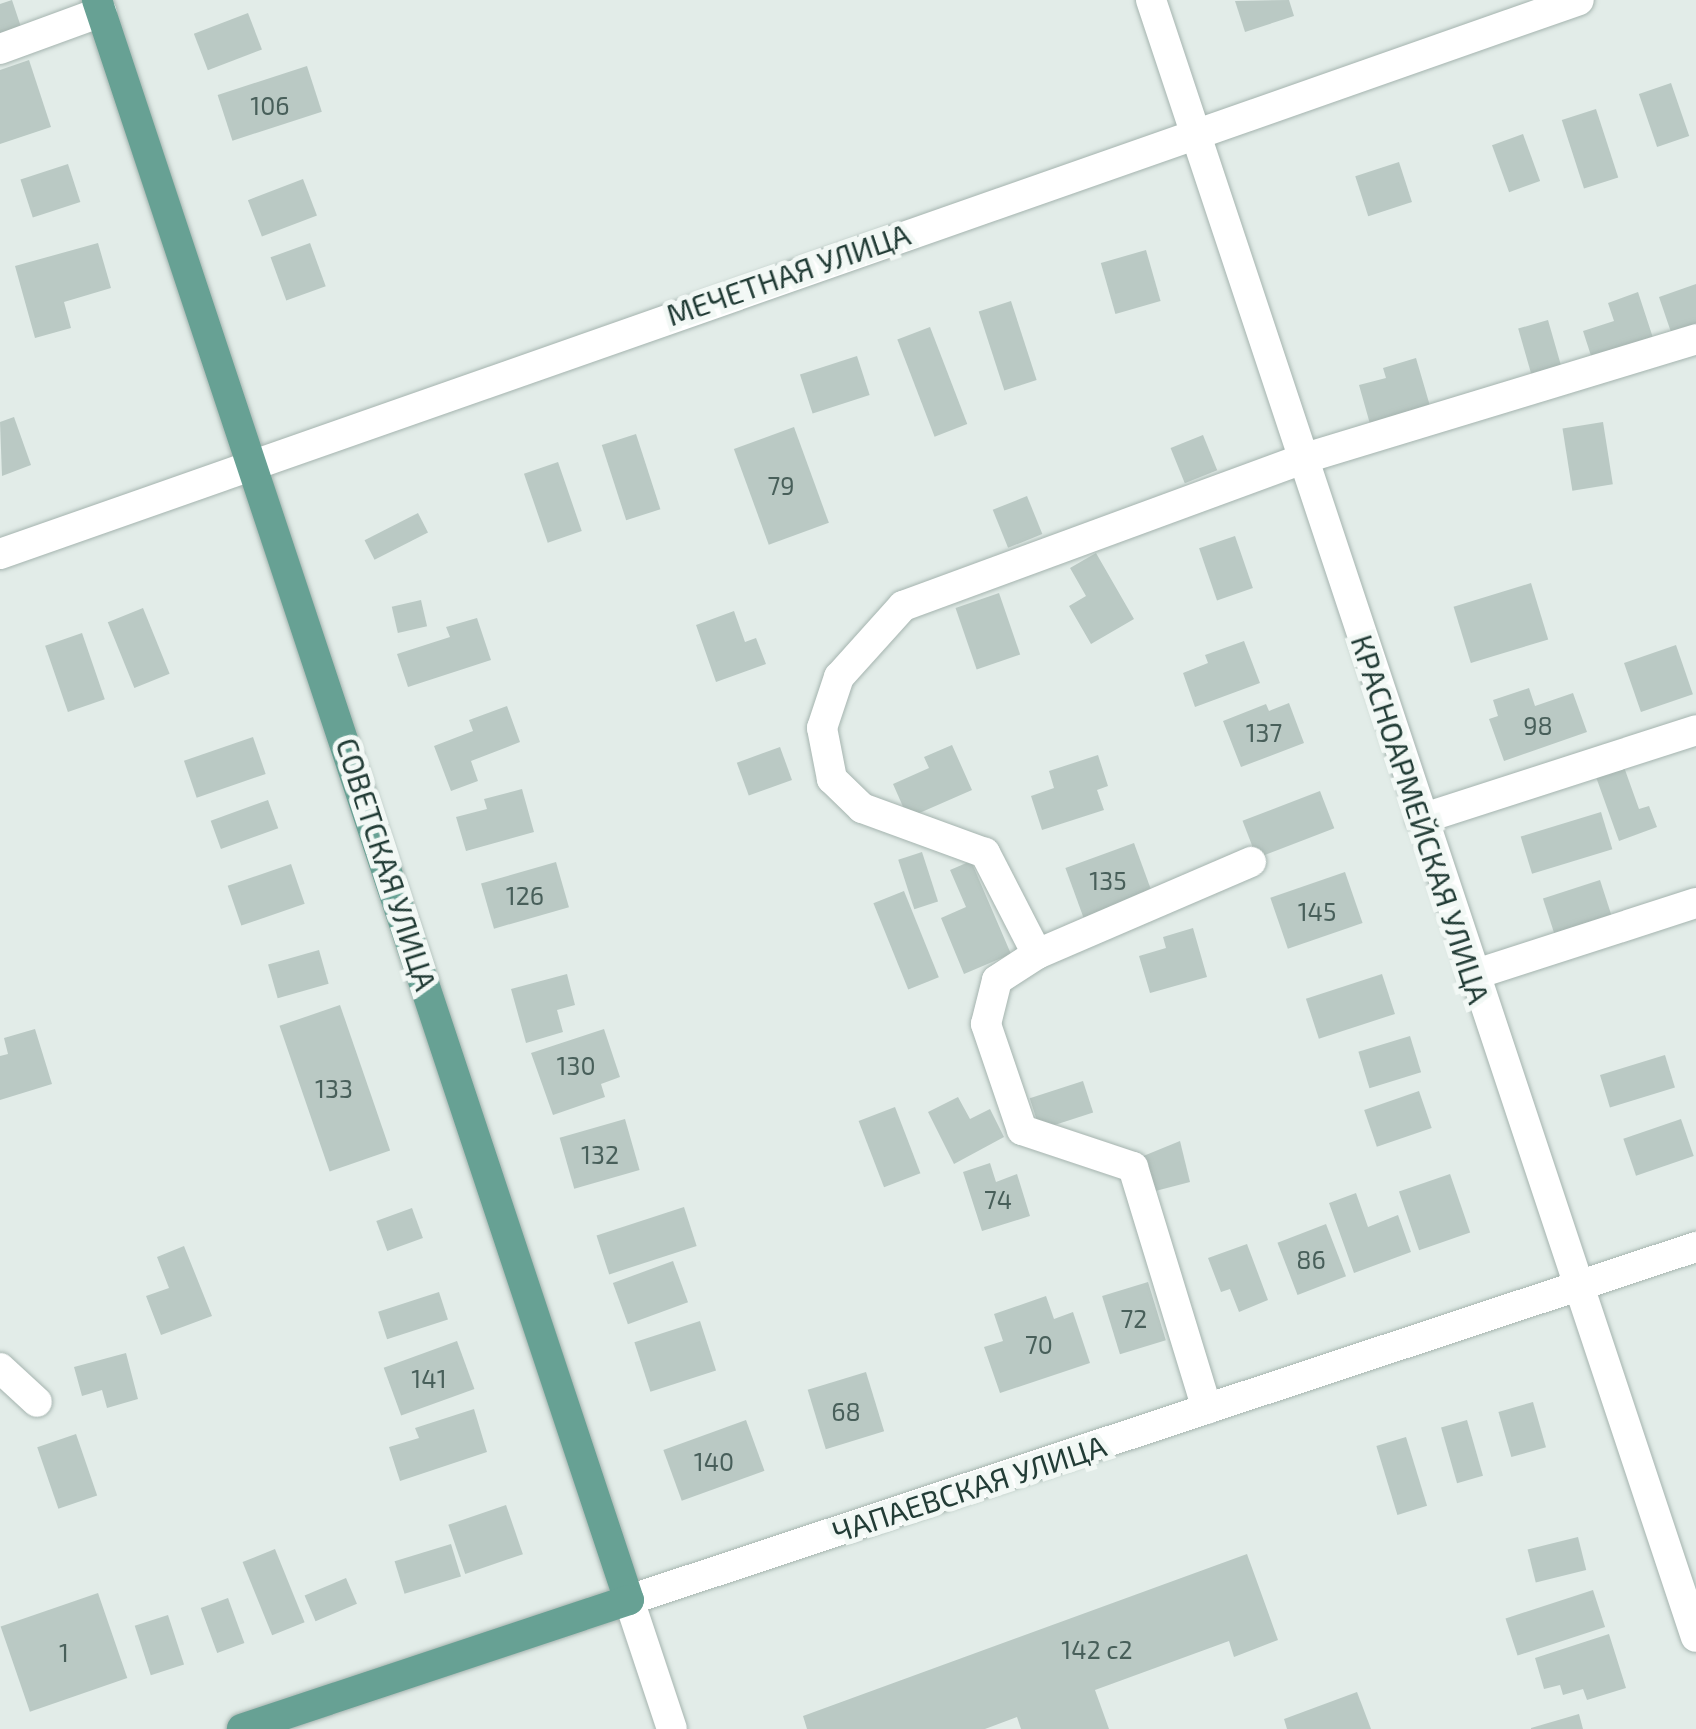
<!DOCTYPE html>
<html>
<head>
<meta charset="utf-8">
<style>
  body { margin:0 }
  #map { position:relative; width:1696px; height:1729px; overflow:hidden; background:#e2ece8; font-family:"Exo 2",sans-serif }
  div>[style] { position:absolute }
  .building>* { inset:0; background:#bac9c4; transform-origin:0 0 }
  .roads { filter:drop-shadow(0 0 2px #a5b4af) drop-shadow(0 0 2px #a5b4af) }
  .minor>* { height:30px; margin:-15px; padding:0 15px; transform-origin:15px; border-radius:15px; background:#fff }
  .major>* { height:30px; margin:-15px; padding:0 15px; transform-origin:15px; border-radius:15px; background:#67a194 }
  span { translate:-50% -50%; white-space:nowrap; text-align:center; line-height:1.15; -webkit-text-stroke:10px #f2f8f5; paint-order:stroke }
  .number-label { font-size:25px; color:#485f5a }
  .number-label span { -webkit-text-stroke-width:0 }
  .street-label { font-size:30px; color:#223c36 }
</style>
</head>
<body>
<div id="map">
  <div class="building">
    <i style="clip-path:polygon(12px 0,26px 42px,0 52px,0 4px)"></i>
    <i style="clip-path:polygon(1289px 0,1294px 16px,1245px 32px,1235px 1px)"></i>
    <i style="left:248px;top:13px;width:39px;height:58px;rotate:69deg"></i>
    <i style="clip-path:polygon(29px 60px,51px 127px,0 144px,0 70px)"></i>
    <i style="left:307px;top:66px;width:48px;height:94px;rotate:72deg"></i>
    <i style="left:1671px;top:83px;width:56px;height:34px;rotate:71deg"></i>
    <i style="left:1596px;top:109px;width:72px;height:36px;rotate:72deg"></i>
    <i style="left:1523px;top:134px;width:50px;height:33px;rotate:70deg"></i>
    <i style="left:1399px;top:162px;width:42px;height:46px;rotate:72deg"></i>
    <i style="left:68px;top:164px;width:40px;height:50px;rotate:72deg"></i>
    <i style="left:303px;top:179px;width:39px;height:59px;rotate:69deg"></i>
    <i style="clip-path:polygon(98px 243px,111px 288px,64px 302px,71px 328px,35px 338px,15px 266px)"></i>
    <i style="left:310px;top:243px;width:46px;height:42px;rotate:70deg"></i>
    <i style="left:1146px;top:250px;width:53px;height:47px;rotate:74deg"></i>
    <i style="clip-path:polygon(1696px 284px,1696px 327px,1672px 335px,1659px 297px)"></i>
    <i style="clip-path:polygon(1638px 292px,1655px 344px,1594px 365px,1583px 331px,1614px 321px,1608px 303px)"></i>
    <i style="left:1011px;top:301px;width:83px;height:34px;rotate:72deg"></i>
    <i style="left:1548px;top:320px;width:53px;height:31px;rotate:74deg"></i>
    <i style="left:930px;top:327px;width:104px;height:35px;rotate:69deg"></i>
    <i style="left:857px;top:356px;width:41px;height:60px;rotate:72deg"></i>
    <i style="clip-path:polygon(1416px 358px,1430px 406px,1370px 424px,1359px 385px,1386px 378px,1383px 368px)"></i>
    <i style="clip-path:polygon(14px 417px,31px 465px,2px 476px,0 422px)"></i>
    <i style="left:1603px;top:422px;width:63px;height:41px;rotate:81deg"></i>
    <i style="left:794px;top:427px;width:102px;height:64px;rotate:70deg"></i>
    <i style="left:636px;top:434px;width:79px;height:36px;rotate:72deg"></i>
    <i style="left:1203px;top:435px;width:38px;height:35px;rotate:68deg"></i>
    <i style="left:558px;top:462px;width:73px;height:36px;rotate:71deg"></i>
    <i style="left:1027px;top:496px;width:41px;height:37px;rotate:68deg"></i>
    <i style="left:418px;top:513px;width:22px;height:60px;rotate:63deg"></i>
    <i style="left:1235px;top:536px;width:55px;height:38px;rotate:71deg"></i>
    <i style="clip-path:polygon(1096px 553px,1134px 619px,1091px 644px,1069px 606px,1086px 596px,1070px 568px)"></i>
    <i style="left:1531px;top:583px;width:59px;height:81px;rotate:73deg"></i>
    <i style="left:999px;top:593px;width:65px;height:46px;rotate:71deg"></i>
    <i style="left:421px;top:600px;width:27px;height:30px;rotate:77deg"></i>
    <i style="left:143px;top:608px;width:71px;height:38px;rotate:68deg"></i>
    <i style="clip-path:polygon(734px 611px,745px 642px,756px 638px,766px 664px,716px 682px,696px 625px)"></i>
    <i style="clip-path:polygon(477px 618px,491px 660px,408px 687px,397px 654px,450px 637px,446px 627px)"></i>
    <i style="left:82px;top:633px;width:70px;height:39px;rotate:71deg"></i>
    <i style="clip-path:polygon(1244px 641px,1260px 683px,1195px 707px,1183px 673px,1208px 663px,1205px 655px)"></i>
    <i style="left:1676px;top:645px;width:52px;height:55px;rotate:71deg"></i>
    <i style="clip-path:polygon(1529px 688px,1535px 706px,1573px 693px,1587px 732px,1504px 761px,1489px 719px,1498px 716px,1493px 700px)"></i>
    <i style="clip-path:polygon(1289px 703px,1304px 743px,1241px 767px,1223px 721px,1266px 704px,1269px 711px)"></i>
    <i style="clip-path:polygon(507px 706px,520px 742px,471px 761px,478px 781px,451px 791px,434px 746px,473px 731px,469px 720px)"></i>
    <i style="left:253px;top:737px;width:39px;height:73px;rotate:71deg"></i>
    <i style="clip-path:polygon(952px 745px,972px 790px,908px 818px,893px 784px,929px 768px,924px 757px)"></i>
    <i style="left:780px;top:747px;width:35px;height:46px;rotate:70deg"></i>
    <i style="clip-path:polygon(1098px 755px,1108px 786px,1097px 790px,1104px 810px,1042px 830px,1031px 796px,1054px 788px,1049px 771px)"></i>
    <i style="clip-path:polygon(1624px 767px,1639px 809px,1649px 806px,1657px 827px,1619px 841px,1596px 777px)"></i>
    <i style="clip-path:polygon(522px 789px,534px 832px,466px 851px,456px 817px,487px 809px,484px 799px)"></i>
    <i style="left:1320px;top:791px;width:40px;height:83px;rotate:69deg"></i>
    <i style="left:268px;top:800px;width:30px;height:61px;rotate:70deg"></i>
    <i style="left:1601px;top:812px;width:39px;height:84px;rotate:73deg"></i>
    <i style="left:1134px;top:843px;width:53px;height:73px;rotate:70deg"></i>
    <i style="left:922px;top:852px;width:52px;height:25px;rotate:72deg"></i>
    <i style="clip-path:polygon(971px 861px,1011px 954px,964px 974px,941px 918px,966px 907px,950px 870px)"></i>
    <i style="left:556px;top:862px;width:47px;height:78px;rotate:74deg"></i>
    <i style="left:291px;top:864px;width:42px;height:67px;rotate:71deg"></i>
    <i style="left:1345px;top:872px;width:54px;height:79px;rotate:71deg"></i>
    <i style="left:1600px;top:880px;width:48px;height:60px;rotate:72deg"></i>
    <i style="left:904px;top:891px;width:93px;height:33px;rotate:68deg"></i>
    <i style="clip-path:polygon(1193px 928px,1207px 977px,1150px 993px,1139px 956px,1166px 948px,1163px 937px)"></i>
    <i style="left:319px;top:950px;width:35px;height:53px;rotate:74deg"></i>
    <i style="clip-path:polygon(567px 974px,575px 1005px,557px 1010px,563px 1032px,526px 1043px,511px 989px)"></i>
    <i style="left:1382px;top:974px;width:42px;height:80px;rotate:72deg"></i>
    <i style="left:340px;top:1005px;width:154px;height:64px;rotate:71deg"></i>
    <i style="clip-path:polygon(35px 1029px,52px 1084px,0 1100px,0 1056px,8px 1054px,4px 1038px)"></i>
    <i style="clip-path:polygon(604px 1029px,620px 1077px,601px 1084px,605px 1097px,553px 1115px,531px 1053px)"></i>
    <i style="left:1410px;top:1036px;width:38px;height:54px;rotate:73deg"></i>
    <i style="left:1665px;top:1055px;width:34px;height:68px;rotate:73deg"></i>
    <i style="left:1083px;top:1081px;width:33px;height:56px;rotate:72deg"></i>
    <i style="left:1419px;top:1091px;width:39px;height:58px;rotate:71deg"></i>
    <i style="clip-path:polygon(958px 1097px,970px 1119px,990px 1109px,1004px 1137px,954px 1164px,928px 1112px)"></i>
    <i style="left:895px;top:1107px;width:71px;height:39px;rotate:69deg"></i>
    <i style="left:625px;top:1119px;width:53px;height:68px;rotate:74deg"></i>
    <i style="left:1681px;top:1119px;width:39px;height:61px;rotate:71deg"></i>
    <i style="clip-path:polygon(1180px 1141px,1190px 1182px,1144px 1194px,1136px 1159px)"></i>
    <i style="clip-path:polygon(990px 1163px,996px 1182px,1017px 1174px,1030px 1216px,982px 1231px,963px 1172px)"></i>
    <i style="left:1450px;top:1174px;width:62px;height:54px;rotate:71deg"></i>
    <i style="clip-path:polygon(1356px 1193px,1368px 1227px,1398px 1215px,1411px 1252px,1354px 1273px,1329px 1203px)"></i>
    <i style="left:684px;top:1207px;width:41px;height:92px;rotate:72deg"></i>
    <i style="left:412px;top:1208px;width:32px;height:38px;rotate:70deg"></i>
    <i style="left:1326px;top:1224px;width:56px;height:52px;rotate:69deg"></i>
    <i style="clip-path:polygon(1247px 1244px,1268px 1300px,1239px 1312px,1230px 1289px,1221px 1292px,1208px 1258px)"></i>
    <i style="clip-path:polygon(184px 1246px,212px 1316px,161px 1335px,146px 1296px,169px 1288px,157px 1257px)"></i>
    <i style="left:673px;top:1261px;width:44px;height:64px;rotate:70deg"></i>
    <i style="left:1148px;top:1282px;width:61px;height:48px;rotate:73deg"></i>
    <i style="left:439px;top:1292px;width:29px;height:64px;rotate:72deg"></i>
    <i style="clip-path:polygon(1046px 1296px,1054px 1319px,1073px 1312px,1090px 1363px,1000px 1393px,984px 1347px,1003px 1341px,994px 1314px)"></i>
    <i style="left:700px;top:1321px;width:52px;height:69px;rotate:72deg"></i>
    <i style="left:457px;top:1341px;width:51px;height:78px;rotate:70deg"></i>
    <i style="clip-path:polygon(126px 1353px,138px 1399px,107px 1408px,102px 1390px,82px 1396px,74px 1367px)"></i>
    <i style="left:866px;top:1372px;width:62px;height:61px;rotate:73deg"></i>
    <i style="left:1533px;top:1402px;width:47px;height:36px;rotate:74deg"></i>
    <i style="clip-path:polygon(474px 1409px,487px 1452px,400px 1481px,389px 1447px,419px 1438px,415px 1428px)"></i>
    <i style="left:746px;top:1420px;width:54px;height:88px;rotate:70deg"></i>
    <i style="left:1467px;top:1420px;width:58px;height:27px;rotate:74deg"></i>
    <i style="left:76px;top:1434px;width:65px;height:41px;rotate:71deg"></i>
    <i style="left:1406px;top:1437px;width:72px;height:31px;rotate:73deg"></i>
    <i style="left:506px;top:1505px;width:52px;height:61px;rotate:71deg"></i>
    <i style="left:1578px;top:1537px;width:34px;height:52px;rotate:76deg"></i>
    <i style="left:451px;top:1544px;width:34px;height:59px;rotate:73deg"></i>
    <i style="left:275px;top:1549px;width:79px;height:35px;rotate:68deg"></i>
    <i style="clip-path:polygon(1247px 1554px,1278px 1640px,1234px 1657px,1229px 1641px,1095px 1690px,1109px 1729px,1021px 1729px,1017px 1717px,985px 1729px,807px 1729px,803px 1716px)"></i>
    <i style="left:346px;top:1578px;width:28px;height:45px;rotate:67deg"></i>
    <i style="left:1593px;top:1590px;width:39px;height:92px;rotate:72deg"></i>
    <i style="left:98px;top:1593px;width:90px;height:103px;rotate:71deg"></i>
    <i style="left:228px;top:1598px;width:48px;height:29px;rotate:70deg"></i>
    <i style="left:168px;top:1615px;width:52px;height:35px;rotate:72deg"></i>
    <i style="clip-path:polygon(1609px 1634px,1626px 1688px,1587px 1700px,1583px 1689px,1563px 1695px,1560px 1685px,1544px 1689px,1535px 1658px)"></i>
    <i style="clip-path:polygon(1357px 1692px,1371px 1729px,1287px 1729px,1284px 1719px)"></i>
    <i style="clip-path:polygon(1579px 1714px,1583px 1729px,1531px 1729px,1531px 1728px)"></i>
  </div>
  <div class="roads">
    <div class="minor">
      <i style="left:1151px;top:0;width:1725px;rotate:71.59deg"></i>
      <i style="left:0;top:49px;width:108px;rotate:-20.1deg"></i>
      <i style="left:0;top:554px;width:1673px;rotate:-19.33deg"></i>
      <i style="left:1421px;top:819px;width:289px;rotate:-17.9deg"></i>
      <i style="left:1037px;top:954px;width:114px;rotate:-117.2deg"></i>
      <i style="left:985px;top:853px;width:131px;rotate:-159.9deg"></i>
      <i style="left:862px;top:808px;width:42px;rotate:-136deg"></i>
      <i style="left:832px;top:779px;width:52px;rotate:-101.1deg"></i>
      <i style="left:822px;top:728px;width:54px;rotate:-71.6deg"></i>
      <i style="left:839px;top:677px;width:96px;rotate:-48deg"></i>
      <i style="left:903px;top:606px;width:425px;rotate:-20.2deg"></i>
      <i style="left:1302px;top:459px;width:412px;rotate:-16.9deg"></i>
      <i style="left:1473px;top:975px;width:234px;rotate:-17.9deg"></i>
      <i style="left:0;top:1368px;width:50px;rotate:42.6deg"></i>
      <i style="left:1207px;top:1409px;width:253px;rotate:-107deg"></i>
      <i style="left:1133px;top:1167px;width:117px;rotate:-161.6deg"></i>
      <i style="left:1022px;top:1130px;width:112px;rotate:-108.8deg"></i>
      <i style="left:986px;top:1024px;width:45px;rotate:-76deg"></i>
      <i style="left:997px;top:980px;width:48px;rotate:-33deg"></i>
      <i style="left:1037px;top:954px;width:233px;rotate:-23.3deg"></i>
      <i style="left:672px;top:1729px;width:136px;rotate:-108.4deg"></i>
      <i style="left:629px;top:1600px;width:1124px;rotate:-18.31deg"></i>
    </div>
    <div class="major">
      <i style="left:97px;top:0;width:1686px;rotate:71.61deg"></i>
      <i style="left:629px;top:1600px;width:408px;rotate:161.6deg"></i>
    </div>
  </div>
  <div class="number-label">
    <span style="left:270px;top:105px">106</span>
    <span style="left:781px;top:485px">79</span>
    <span style="left:1538px;top:725px">98</span>
    <span style="left:1264px;top:732px">137</span>
    <span style="left:1108px;top:880px">135</span>
    <span style="left:525px;top:895px">126</span>
    <span style="left:1317px;top:911px">145</span>
    <span style="left:576px;top:1065px">130</span>
    <span style="left:334px;top:1088px">133</span>
    <span style="left:600px;top:1154px">132</span>
    <span style="left:998px;top:1199px">74</span>
    <span style="left:1311px;top:1259px">86</span>
    <span style="left:1134px;top:1318px">72</span>
    <span style="left:1039px;top:1344px">70</span>
    <span style="left:429px;top:1378px">141</span>
    <span style="left:846px;top:1411px">68</span>
    <span style="left:714px;top:1461px">140</span>
    <span style="left:1097px;top:1649px">142 с2</span>
    <span style="left:64px;top:1652px">1</span>
  </div>
  <div class="street-label">
    <span style="left:788px;top:274px;rotate:-19deg">МЕЧЕТНАЯ УЛИЦА</span>
    <span style="left:1421px;top:819px;rotate:72deg">КРАСНОАРМЕЙСКАЯ УЛИЦА</span>
    <span style="left:387px;top:864px;rotate:72deg">СОВЕТСКАЯ УЛИЦА</span>
    <span style="left:969px;top:1488px;rotate:-18deg">ЧАПАЕВСКАЯ УЛИЦА</span>
  </div>
</div>
</body>
</html>
